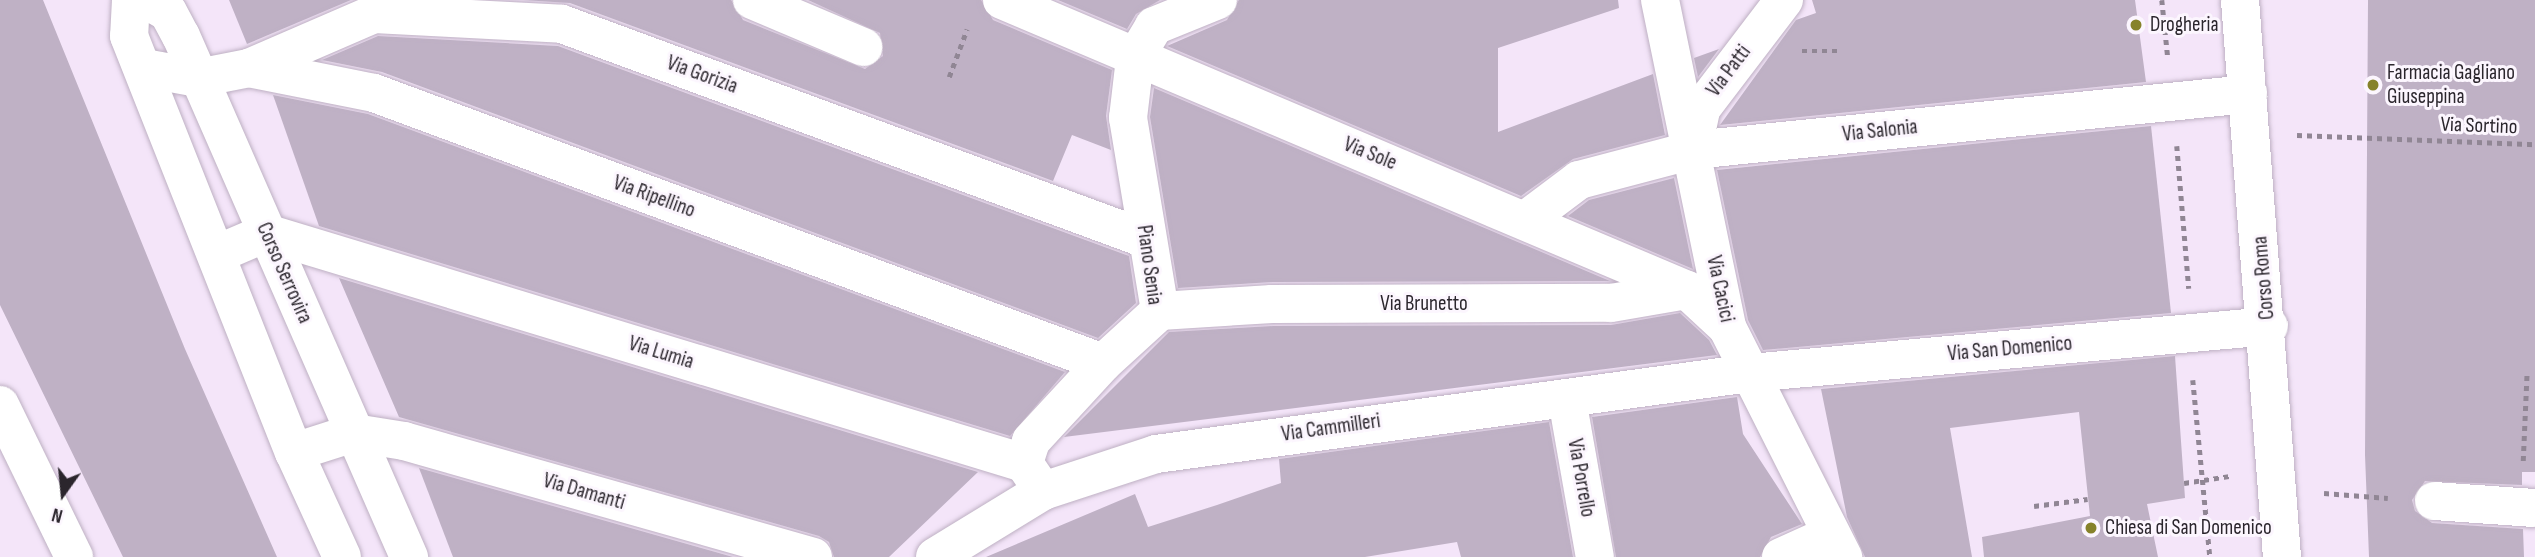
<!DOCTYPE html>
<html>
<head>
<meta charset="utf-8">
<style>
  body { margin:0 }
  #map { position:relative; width:2535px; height:557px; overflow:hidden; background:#f4e5f9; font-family:"Sofia Sans Condensed",sans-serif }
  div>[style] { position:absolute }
  .building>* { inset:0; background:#bfb1c5 }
  .path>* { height:4.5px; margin-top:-2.25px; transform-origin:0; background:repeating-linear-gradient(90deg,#908694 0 5px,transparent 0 10px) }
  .roads { filter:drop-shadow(0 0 2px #beb0c3) drop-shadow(0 0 2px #beb0c3) }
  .minor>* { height:38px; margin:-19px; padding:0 19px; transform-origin:19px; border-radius:19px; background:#fff }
  .major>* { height:38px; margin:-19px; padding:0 19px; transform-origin:19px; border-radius:19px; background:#fff }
  .dots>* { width:19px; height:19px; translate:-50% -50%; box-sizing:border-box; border:4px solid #fcf6fe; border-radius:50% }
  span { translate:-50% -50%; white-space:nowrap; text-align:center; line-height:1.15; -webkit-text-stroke:6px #fcf6fe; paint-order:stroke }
  .poi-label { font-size:21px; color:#2b262d }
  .left { translate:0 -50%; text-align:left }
  .street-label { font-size:21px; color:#2b262d }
  .north { position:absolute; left:28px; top:459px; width:70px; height:70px; -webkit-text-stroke:5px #fcf6fe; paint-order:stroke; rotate:195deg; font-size:19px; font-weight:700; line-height:28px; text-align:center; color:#2b262d }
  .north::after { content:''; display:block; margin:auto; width:24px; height:32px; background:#2b262d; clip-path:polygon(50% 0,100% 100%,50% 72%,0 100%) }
</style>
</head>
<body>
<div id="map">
  <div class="building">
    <i style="clip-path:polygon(0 0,43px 0,185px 349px,277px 557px,123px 557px,0 305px)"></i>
    <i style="clip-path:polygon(229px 0,351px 0,247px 44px)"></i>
    <i style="clip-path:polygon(523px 0,731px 0,743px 20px,865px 69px,883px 56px,880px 33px,808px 0,981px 0,993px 20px,1112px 70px,1106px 116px,1111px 150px,1072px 135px,1053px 181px,570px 3px)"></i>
    <i style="clip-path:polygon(1058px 0,1160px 0,1136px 14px,1127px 29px)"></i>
    <i style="clip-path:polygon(1239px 0,1618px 0,1619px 8px,1498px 48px,1498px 132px,1653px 74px,1665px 135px,1573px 159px,1521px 196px,1167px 46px,1227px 20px)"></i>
    <i style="clip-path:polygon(1812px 0,2135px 0,2146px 82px,1720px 125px,1796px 20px,1816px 13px)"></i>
    <i style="clip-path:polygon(2368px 0,2535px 0,2535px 472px,2522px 472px,2522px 485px,2425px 481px,2412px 500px,2415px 511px,2432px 523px,2523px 529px,2524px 557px,2369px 557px,2365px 455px)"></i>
    <i style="clip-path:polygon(378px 36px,558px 46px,1129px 256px,1136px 303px,1098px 338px,382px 72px,322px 60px)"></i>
    <i style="clip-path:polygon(1719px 49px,1698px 77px,1694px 58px)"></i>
    <i style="clip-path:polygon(1154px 88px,1610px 281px,1272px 282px,1178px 288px,1150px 117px)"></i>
    <i style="clip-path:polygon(273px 95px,368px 114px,1065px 372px,1010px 436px,319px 226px)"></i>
    <i style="clip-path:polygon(2151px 126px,2171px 313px,1763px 350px,1748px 320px,1717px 170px)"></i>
    <i style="clip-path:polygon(1674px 178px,1693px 269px,1568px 216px,1589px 200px)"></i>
    <i style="clip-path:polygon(339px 278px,978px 472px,889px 557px,834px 557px,829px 542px,819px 536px,399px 417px)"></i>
    <i style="clip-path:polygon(1680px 313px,1709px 340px,1717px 355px,1064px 437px,1169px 332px,1273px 326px,1611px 325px)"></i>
    <i style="clip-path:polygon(2175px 356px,2185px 498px,2147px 504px,2158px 557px,1984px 557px,1982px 537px,2090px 516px,2079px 412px,1950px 428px,1972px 557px,1865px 557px,1847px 517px,1821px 389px)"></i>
    <i style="clip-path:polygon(1737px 397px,1743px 434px,1802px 524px,1771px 537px,1760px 557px,1616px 557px,1592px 417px)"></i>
    <i style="clip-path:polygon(1549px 422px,1573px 557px,1461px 557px,1457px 542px,1365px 557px,986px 557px,1135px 494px,1148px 527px,1217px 505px,1281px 483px,1279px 459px)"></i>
    <i style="clip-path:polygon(419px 468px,733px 557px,453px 557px)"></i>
  </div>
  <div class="path">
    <i style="left:2162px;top:0;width:58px;rotate:84.1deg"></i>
    <i style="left:1802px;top:51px;width:38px"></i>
    <i style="left:949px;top:77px;width:51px;rotate:-69.4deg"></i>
    <i style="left:2297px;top:135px;width:238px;rotate:2.2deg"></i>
    <i style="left:2177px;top:146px;width:143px;rotate:85.2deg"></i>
    <i style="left:2193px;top:380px;width:178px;rotate:84.5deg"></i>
    <i style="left:2523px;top:461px;width:90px;rotate:-87.5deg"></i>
    <i style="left:2184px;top:483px;width:47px;rotate:-8.7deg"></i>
    <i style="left:2324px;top:493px;width:64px;rotate:4.5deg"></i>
    <i style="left:2034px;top:506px;width:54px;rotate:-7.4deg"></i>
  </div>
  <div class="roads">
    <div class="minor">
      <i style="left:752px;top:0;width:121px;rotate:22.9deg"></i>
      <i style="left:1002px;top:0;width:744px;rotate:22.95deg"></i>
      <i style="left:1687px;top:290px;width:54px;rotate:42.8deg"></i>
      <i style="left:1660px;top:0;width:334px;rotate:78.4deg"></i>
      <i style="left:1727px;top:327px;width:258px;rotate:63.2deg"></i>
      <i style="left:144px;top:68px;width:55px;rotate:10.5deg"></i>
      <i style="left:198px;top:78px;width:52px;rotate:-11.1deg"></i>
      <i style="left:249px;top:68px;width:127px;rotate:11.3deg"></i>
      <i style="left:374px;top:93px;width:777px;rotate:20.32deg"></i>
      <i style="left:249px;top:68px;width:136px;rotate:-23.4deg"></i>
      <i style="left:374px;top:14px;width:188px;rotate:3deg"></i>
      <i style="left:562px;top:24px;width:622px;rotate:20.21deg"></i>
      <i style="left:1693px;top:148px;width:40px;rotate:-78deg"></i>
      <i style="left:1701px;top:109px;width:137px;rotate:-52.7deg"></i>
      <i style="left:1527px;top:219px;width:65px;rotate:-36.9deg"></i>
      <i style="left:1579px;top:180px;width:118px;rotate:-14.7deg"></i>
      <i style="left:1693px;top:150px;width:558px;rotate:-5.76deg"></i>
      <i style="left:217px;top:254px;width:53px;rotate:-23.2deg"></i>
      <i style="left:266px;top:233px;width:792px;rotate:16.88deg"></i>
      <i style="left:1024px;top:463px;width:34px;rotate:56deg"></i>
      <i style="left:1160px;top:311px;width:112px;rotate:-3.6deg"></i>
      <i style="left:1272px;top:304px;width:339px;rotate:-0.2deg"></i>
      <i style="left:1611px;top:303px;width:77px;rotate:-9.7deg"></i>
      <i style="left:1567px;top:399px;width:160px;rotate:80deg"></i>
      <i style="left:0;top:405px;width:169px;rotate:64deg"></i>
      <i style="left:294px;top:452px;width:63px;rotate:-17.6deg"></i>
      <i style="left:354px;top:433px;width:51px;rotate:9.1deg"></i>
      <i style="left:404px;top:441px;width:425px;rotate:15.8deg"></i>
      <i style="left:1024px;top:463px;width:23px;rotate:-72deg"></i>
      <i style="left:1031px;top:441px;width:106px;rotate:-47.3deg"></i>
      <i style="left:1103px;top:363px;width:77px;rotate:-42.4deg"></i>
      <i style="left:1160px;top:311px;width:196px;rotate:-99.4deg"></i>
      <i style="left:1128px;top:118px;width:60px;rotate:-83.3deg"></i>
      <i style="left:1135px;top:58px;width:37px;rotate:-59deg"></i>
      <i style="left:1154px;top:26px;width:69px;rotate:-22.1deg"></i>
      <i style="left:2434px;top:501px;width:101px;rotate:4deg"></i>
      <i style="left:935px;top:557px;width:127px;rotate:-31.4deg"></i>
      <i style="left:1043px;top:491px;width:119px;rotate:-18.1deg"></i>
      <i style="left:1156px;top:454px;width:599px;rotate:-7.77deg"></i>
      <i style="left:1750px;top:373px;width:521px;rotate:-5.17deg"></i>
      <i style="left:1781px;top:557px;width:54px;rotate:-24.2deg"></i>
    </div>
    <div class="major">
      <i style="left:131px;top:0;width:36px;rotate:93deg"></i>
      <i style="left:129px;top:36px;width:448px;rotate:68.4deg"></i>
      <i style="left:294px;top:452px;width:115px;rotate:65.4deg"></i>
      <i style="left:146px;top:0;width:25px;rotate:29deg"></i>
      <i style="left:168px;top:12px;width:27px;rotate:62deg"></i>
      <i style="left:181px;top:36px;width:569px;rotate:66.36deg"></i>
      <i style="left:2240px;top:0;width:559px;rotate:85.69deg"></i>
    </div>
  </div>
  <div class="dots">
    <i style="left:2136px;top:25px;background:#86822a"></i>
    <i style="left:2373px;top:85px;background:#86822a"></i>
    <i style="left:2091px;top:528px;background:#86822a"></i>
  </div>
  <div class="poi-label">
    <span class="left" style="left:2150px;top:25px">Drogheria</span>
    <span class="left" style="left:2387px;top:85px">Farmacia Gagliano<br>Giuseppina</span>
    <span class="left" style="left:2105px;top:528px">Chiesa di San Domenico</span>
  </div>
  <div class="street-label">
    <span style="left:1729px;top:71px;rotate:-53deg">Via Patti</span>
    <span style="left:702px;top:75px;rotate:20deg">Via Gorizia</span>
    <span style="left:2479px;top:126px;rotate:2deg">Via Sortino</span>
    <span style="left:1880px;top:131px;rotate:-6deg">Via Salonia</span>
    <span style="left:1370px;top:154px;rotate:22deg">Via Sole</span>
    <span style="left:654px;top:197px;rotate:20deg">Via Ripellino</span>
    <span style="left:1149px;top:265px;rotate:82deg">Piano Senia</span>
    <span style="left:284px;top:273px;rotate:66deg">Corso Serrovira</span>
    <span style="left:2264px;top:278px;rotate:-95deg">Corso Roma</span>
    <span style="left:1720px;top:289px;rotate:78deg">Via Cacici</span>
    <span style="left:1424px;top:304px">Via Brunetto</span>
    <span style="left:2010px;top:349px;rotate:-5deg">Via San Domenico</span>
    <span style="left:661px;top:353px;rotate:17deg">Via Lumia</span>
    <span style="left:1331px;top:428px;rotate:-8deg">Via Cammilleri</span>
    <span style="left:1581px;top:478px;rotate:80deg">Via Porrello</span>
    <span style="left:584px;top:492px;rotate:16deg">Via Damanti</span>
  </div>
  <div class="north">N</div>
</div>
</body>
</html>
